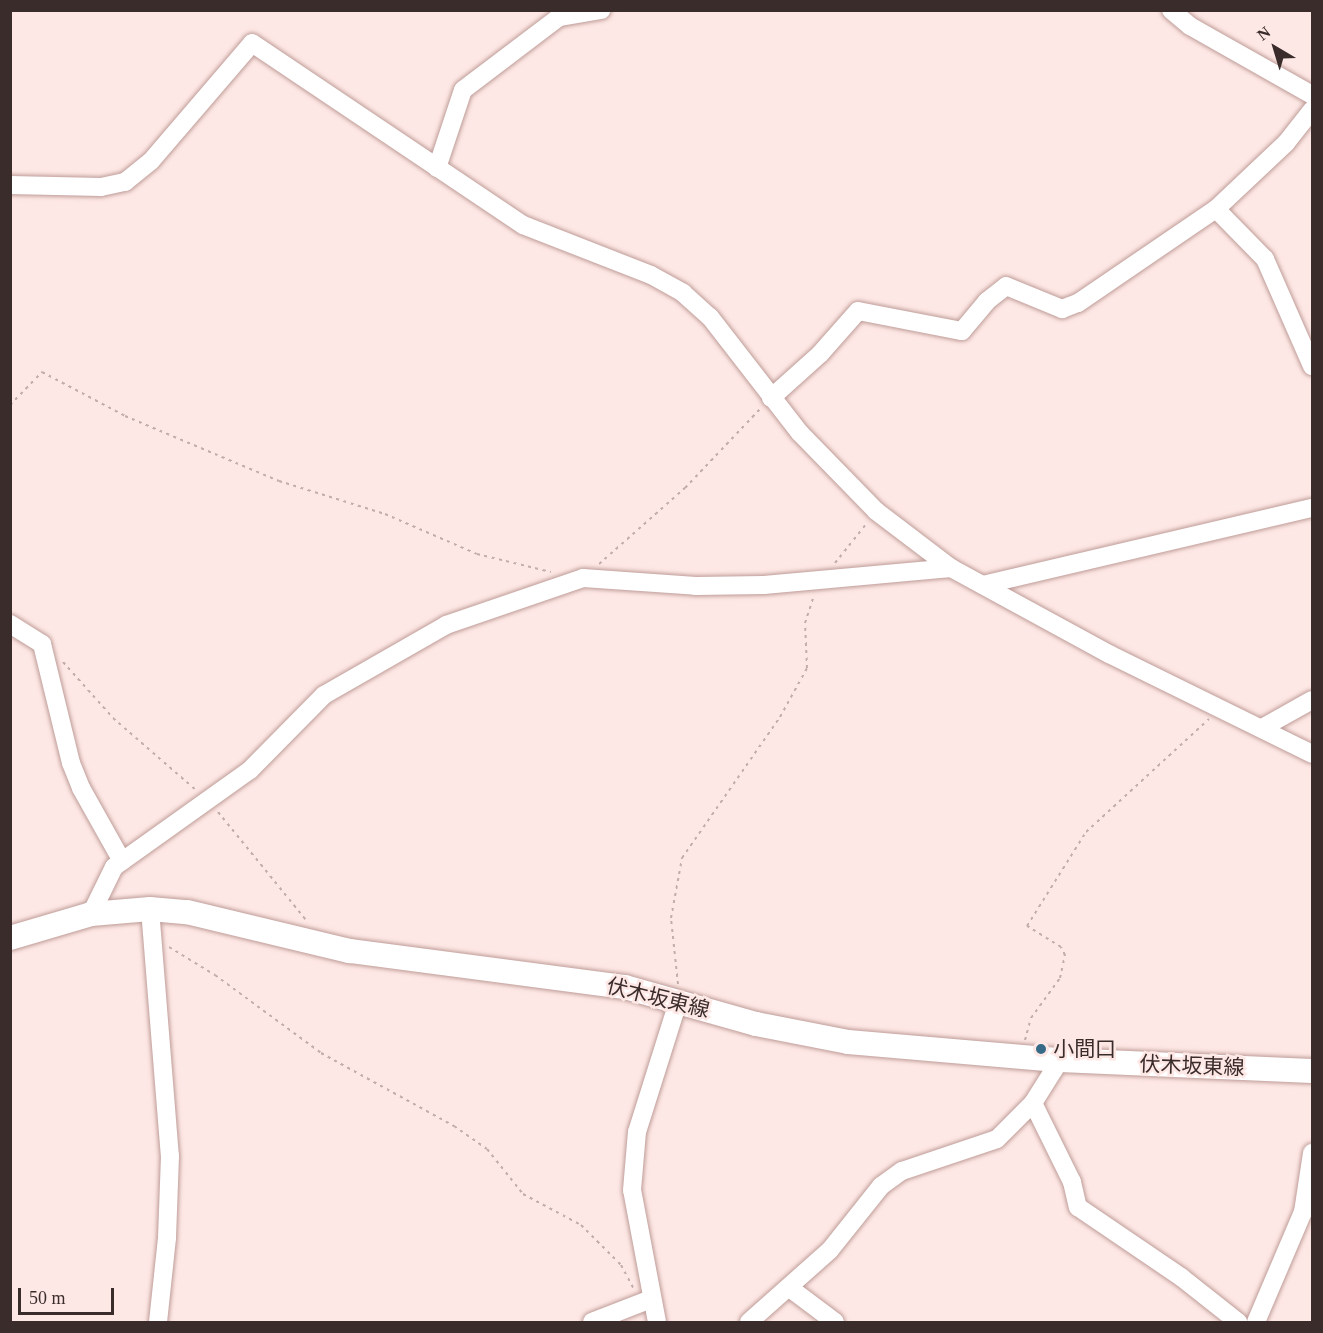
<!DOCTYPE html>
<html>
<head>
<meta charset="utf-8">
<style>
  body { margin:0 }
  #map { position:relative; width:1323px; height:1333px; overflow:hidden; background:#fee8e5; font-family:"Times New Roman","Noto Sans JP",serif }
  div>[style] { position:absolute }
  .path>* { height:2px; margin-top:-1px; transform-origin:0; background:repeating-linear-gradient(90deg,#c1adab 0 3px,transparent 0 7.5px) }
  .roads { filter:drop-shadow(0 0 2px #be9c98) drop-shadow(0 0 2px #be9c98) }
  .minor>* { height:18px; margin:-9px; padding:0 9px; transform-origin:9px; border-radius:9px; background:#fff }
  .major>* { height:24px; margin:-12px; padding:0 12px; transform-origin:12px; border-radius:12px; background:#fff }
  .dots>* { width:16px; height:16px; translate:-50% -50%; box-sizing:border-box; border:3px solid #fee8e5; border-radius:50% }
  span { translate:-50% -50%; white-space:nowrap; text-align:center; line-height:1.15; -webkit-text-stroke:5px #fee8e5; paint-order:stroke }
  .street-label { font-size:21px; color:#3a2c2b }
  .poi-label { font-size:21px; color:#3a2c2b }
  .left { translate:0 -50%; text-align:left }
  .frame { position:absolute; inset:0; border:12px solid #3a2c2b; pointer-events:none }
  .north { position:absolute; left:1245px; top:18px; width:60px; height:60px; -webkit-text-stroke:4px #fee8e5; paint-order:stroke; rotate:322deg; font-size:16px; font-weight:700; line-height:24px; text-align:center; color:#3a2c2b }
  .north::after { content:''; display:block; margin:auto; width:21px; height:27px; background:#3a2c2b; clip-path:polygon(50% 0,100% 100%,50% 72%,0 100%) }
  .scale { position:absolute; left:18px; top:1288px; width:96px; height:27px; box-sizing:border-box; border:3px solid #3a2c2b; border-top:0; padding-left:8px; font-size:18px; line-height:21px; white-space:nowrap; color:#3a2c2b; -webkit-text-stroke:4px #fee8e5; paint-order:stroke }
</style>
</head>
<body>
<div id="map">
  <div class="path">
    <i style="left:10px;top:405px;width:46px;rotate:-45.9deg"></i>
    <i style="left:42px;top:372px;width:94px;rotate:27.9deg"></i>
    <i style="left:125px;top:416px;width:167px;rotate:22.9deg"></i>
    <i style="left:279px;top:481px;width:111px;rotate:17.3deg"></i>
    <i style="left:385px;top:514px;width:100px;rotate:23.5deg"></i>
    <i style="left:477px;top:554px;width:76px;rotate:13.7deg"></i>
    <i style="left:835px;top:563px;width:51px;rotate:-51.3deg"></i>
    <i style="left:599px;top:564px;width:115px;rotate:-41.5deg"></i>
    <i style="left:685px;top:488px;width:110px;rotate:-46.5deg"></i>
    <i style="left:63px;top:662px;width:75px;rotate:48.2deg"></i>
    <i style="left:113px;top:718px;width:111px;rotate:41deg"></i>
    <i style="left:218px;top:812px;width:141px;rotate:50.8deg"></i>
    <i style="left:169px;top:947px;width:54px;rotate:31.3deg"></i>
    <i style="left:215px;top:975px;width:132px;rotate:36.3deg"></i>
    <i style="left:321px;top:1053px;width:152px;rotate:28.8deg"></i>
    <i style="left:454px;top:1126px;width:40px;rotate:34.9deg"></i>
    <i style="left:487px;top:1149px;width:58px;rotate:51.3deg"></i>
    <i style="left:523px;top:1194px;width:66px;rotate:28.1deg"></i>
    <i style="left:581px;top:1225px;width:57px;rotate:45deg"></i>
    <i style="left:621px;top:1265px;width:27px;rotate:62deg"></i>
    <i style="left:678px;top:984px;width:66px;rotate:-96.1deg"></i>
    <i style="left:671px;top:918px;width:61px;rotate:-79.6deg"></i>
    <i style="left:682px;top:858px;width:172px;rotate:-55.2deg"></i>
    <i style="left:780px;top:717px;width:56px;rotate:-61.1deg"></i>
    <i style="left:807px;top:668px;width:45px;rotate:-92.5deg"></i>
    <i style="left:805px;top:623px;width:29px;rotate:-72deg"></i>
    <i style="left:1025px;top:1040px;width:23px;rotate:-75deg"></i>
    <i style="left:1031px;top:1018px;width:49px;rotate:-54.1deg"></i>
    <i style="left:1060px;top:978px;width:24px;rotate:-78deg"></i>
    <i style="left:1065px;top:955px;width:9px;rotate:-117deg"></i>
    <i style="left:1061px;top:947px;width:40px;rotate:-148deg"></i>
    <i style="left:1027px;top:926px;width:111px;rotate:-57.9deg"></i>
    <i style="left:1086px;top:832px;width:167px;rotate:-42.6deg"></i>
  </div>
  <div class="roads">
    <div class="minor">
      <i style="left:1171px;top:10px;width:25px;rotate:40deg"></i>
      <i style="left:1190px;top:26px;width:140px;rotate:29.5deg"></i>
      <i style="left:437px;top:168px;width:82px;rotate:-71.6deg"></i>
      <i style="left:463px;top:90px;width:121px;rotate:-37.2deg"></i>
      <i style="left:559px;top:17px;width:43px;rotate:-9.5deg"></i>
      <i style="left:10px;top:185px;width:91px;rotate:1.3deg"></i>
      <i style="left:101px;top:187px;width:25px;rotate:-12deg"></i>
      <i style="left:125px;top:182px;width:33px;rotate:-39deg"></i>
      <i style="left:151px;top:161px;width:155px;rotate:-49.4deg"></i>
      <i style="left:252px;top:43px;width:326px;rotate:33.9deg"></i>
      <i style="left:523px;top:225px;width:137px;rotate:21.3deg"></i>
      <i style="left:651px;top:275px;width:37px;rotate:29deg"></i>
      <i style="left:683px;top:293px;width:36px;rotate:42deg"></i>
      <i style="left:710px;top:317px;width:147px;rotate:52.2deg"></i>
      <i style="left:800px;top:433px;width:109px;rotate:45.7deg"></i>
      <i style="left:876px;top:511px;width:94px;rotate:37.2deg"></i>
      <i style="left:951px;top:568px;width:180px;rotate:28.6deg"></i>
      <i style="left:1109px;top:654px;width:226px;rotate:26.2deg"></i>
      <i style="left:1216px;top:209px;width:70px;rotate:45.6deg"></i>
      <i style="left:1265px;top:259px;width:117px;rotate:66.3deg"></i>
      <i style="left:771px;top:398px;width:66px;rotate:-41.9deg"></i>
      <i style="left:820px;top:354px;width:57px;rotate:-48.5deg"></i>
      <i style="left:858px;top:311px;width:106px;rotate:10.9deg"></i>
      <i style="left:962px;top:331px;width:39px;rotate:-50deg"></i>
      <i style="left:987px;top:301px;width:24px;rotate:-38deg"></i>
      <i style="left:1006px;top:286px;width:61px;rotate:22.3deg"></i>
      <i style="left:1062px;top:309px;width:17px;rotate:-21deg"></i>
      <i style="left:1078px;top:303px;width:167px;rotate:-34.3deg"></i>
      <i style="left:1216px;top:209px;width:96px;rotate:-43.3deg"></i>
      <i style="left:1286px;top:143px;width:42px;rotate:-51.8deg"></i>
      <i style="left:983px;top:585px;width:338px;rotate:-13.2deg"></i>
      <i style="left:10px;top:624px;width:38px;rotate:32deg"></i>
      <i style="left:42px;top:644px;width:122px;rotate:76.3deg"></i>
      <i style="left:71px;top:763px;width:27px;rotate:68deg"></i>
      <i style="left:81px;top:788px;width:84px;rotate:60.7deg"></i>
      <i style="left:1262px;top:728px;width:57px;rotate:-29.2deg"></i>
      <i style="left:150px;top:909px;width:248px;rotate:85.4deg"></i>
      <i style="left:170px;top:1156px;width:82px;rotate:92.1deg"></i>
      <i style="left:167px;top:1238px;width:84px;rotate:96.1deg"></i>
      <i style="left:91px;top:914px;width:52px;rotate:-63.9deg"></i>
      <i style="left:114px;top:867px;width:167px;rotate:-35.5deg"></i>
      <i style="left:250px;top:770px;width:105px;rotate:-45.4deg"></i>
      <i style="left:324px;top:695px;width:141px;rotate:-29.8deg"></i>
      <i style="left:446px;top:625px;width:145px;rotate:-18.9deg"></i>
      <i style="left:583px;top:578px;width:113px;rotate:4deg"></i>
      <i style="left:696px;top:586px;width:68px;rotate:-0.8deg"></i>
      <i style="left:764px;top:585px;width:188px;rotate:-5.2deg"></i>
      <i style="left:1033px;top:1103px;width:88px;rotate:63.7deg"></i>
      <i style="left:1072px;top:1182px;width:26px;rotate:77deg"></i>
      <i style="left:1078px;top:1207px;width:125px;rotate:34.2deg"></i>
      <i style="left:1181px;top:1277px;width:73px;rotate:38.3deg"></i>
      <i style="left:791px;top:1289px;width:55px;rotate:36.9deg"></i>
      <i style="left:592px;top:1322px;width:63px;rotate:-21.3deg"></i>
      <i style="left:657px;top:1322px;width:134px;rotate:-100.7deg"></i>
      <i style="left:632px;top:1190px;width:58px;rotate:-85.1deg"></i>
      <i style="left:637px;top:1132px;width:136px;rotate:-72.5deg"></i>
      <i style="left:749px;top:1322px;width:108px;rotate:-41.6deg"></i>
      <i style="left:830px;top:1250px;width:82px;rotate:-51.4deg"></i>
      <i style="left:881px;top:1186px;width:26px;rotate:-36deg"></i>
      <i style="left:902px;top:1171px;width:100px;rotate:-18.6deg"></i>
      <i style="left:997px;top:1139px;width:51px;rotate:-45deg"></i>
      <i style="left:1033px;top:1103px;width:51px;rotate:-57.9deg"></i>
      <i style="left:1256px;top:1322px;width:120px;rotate:-66.9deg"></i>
      <i style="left:1303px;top:1212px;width:60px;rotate:-81.3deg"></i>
    </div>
    <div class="major">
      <i style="left:10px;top:938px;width:84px;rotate:-16.5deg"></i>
      <i style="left:91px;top:914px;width:59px;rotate:-4.8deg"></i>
      <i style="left:150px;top:909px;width:37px;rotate:5deg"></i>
      <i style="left:187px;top:912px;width:168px;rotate:13.5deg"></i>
      <i style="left:350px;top:951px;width:277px;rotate:7.5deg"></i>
      <i style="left:625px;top:987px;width:136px;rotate:15.8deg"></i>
      <i style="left:756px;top:1024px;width:94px;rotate:11.1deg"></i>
      <i style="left:848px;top:1042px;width:213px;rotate:4.9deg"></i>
      <i style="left:1060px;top:1060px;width:252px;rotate:2.5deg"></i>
    </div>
  </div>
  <div class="dots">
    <i style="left:1041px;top:1049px;background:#376a87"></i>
  </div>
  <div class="street-label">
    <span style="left:658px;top:998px;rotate:14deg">伏木坂東線</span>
    <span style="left:1192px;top:1066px;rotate:2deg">伏木坂東線</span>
  </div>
  <div class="poi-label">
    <span class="left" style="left:1053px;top:1049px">小間口</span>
  </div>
  <div class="frame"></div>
  <div class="north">N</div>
  <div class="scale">50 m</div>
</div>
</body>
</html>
